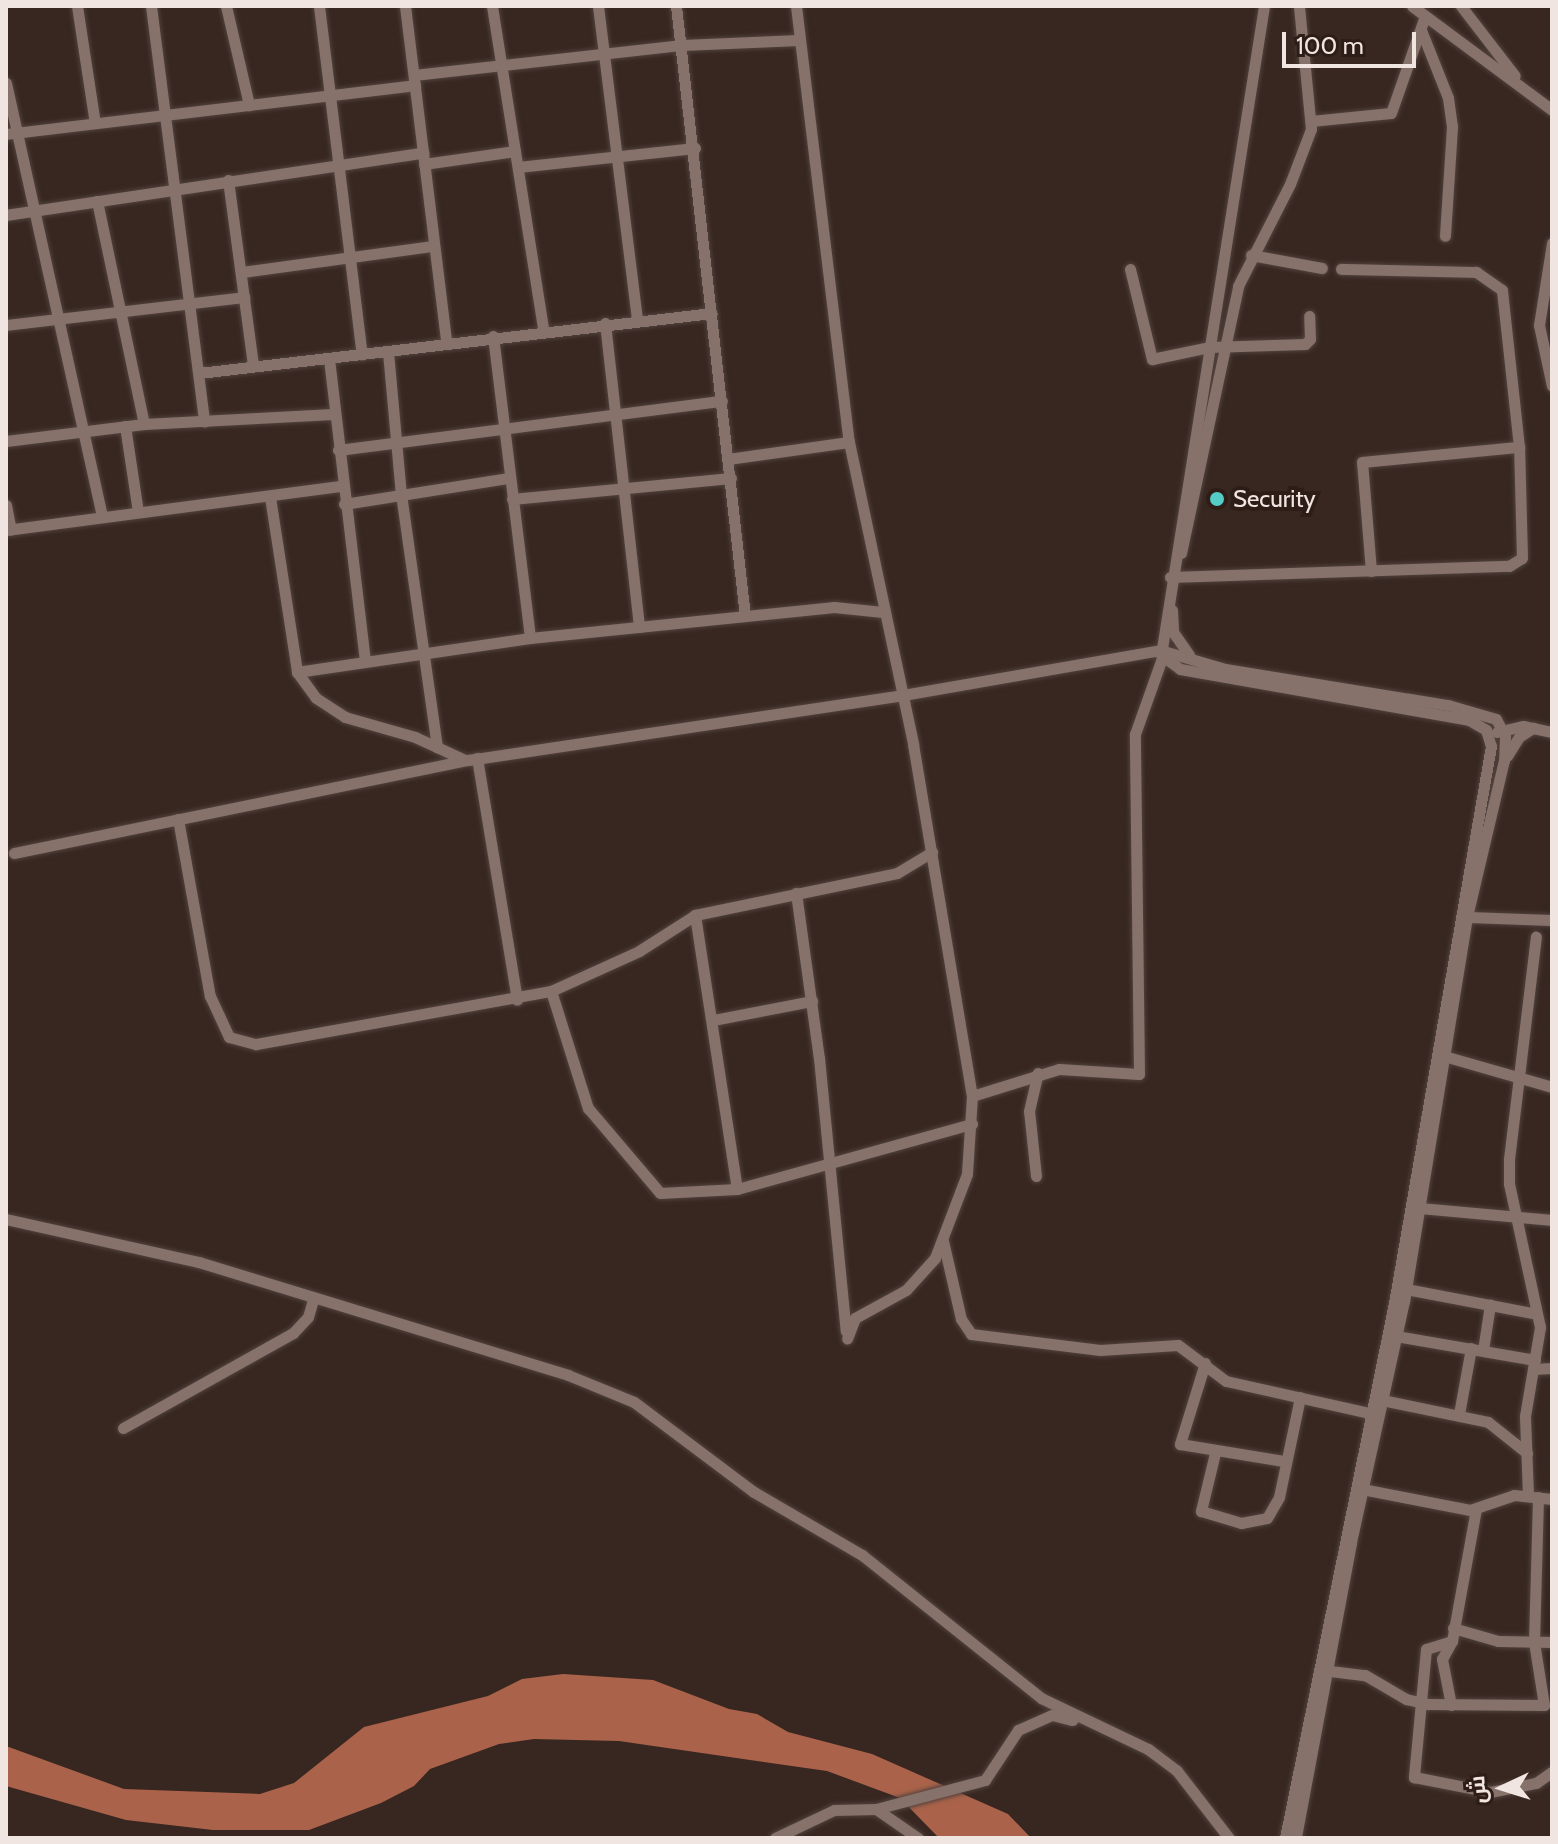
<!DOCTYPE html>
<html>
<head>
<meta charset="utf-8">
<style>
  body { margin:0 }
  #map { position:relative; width:1558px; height:1844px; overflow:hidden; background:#382721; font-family:Cabin,Cairo,sans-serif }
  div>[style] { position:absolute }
  .water>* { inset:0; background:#aa634a }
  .roads { filter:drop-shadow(0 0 2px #51423e) drop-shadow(0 0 2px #51423e) }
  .minor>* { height:11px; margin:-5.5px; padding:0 5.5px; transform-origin:5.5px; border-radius:5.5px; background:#86726b }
  .dots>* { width:22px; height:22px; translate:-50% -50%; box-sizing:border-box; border:4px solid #2e1d17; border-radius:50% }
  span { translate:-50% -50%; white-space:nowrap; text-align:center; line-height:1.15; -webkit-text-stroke:8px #2e1d17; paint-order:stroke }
  .poi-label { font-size:24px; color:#f1e5e1 }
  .left { translate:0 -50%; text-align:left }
  .frame { position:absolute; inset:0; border:8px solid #f1e5e1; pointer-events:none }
  .north { position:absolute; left:1462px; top:1748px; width:80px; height:80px; -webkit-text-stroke:6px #2e1d17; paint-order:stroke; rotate:266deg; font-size:22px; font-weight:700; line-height:32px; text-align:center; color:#f1e5e1 }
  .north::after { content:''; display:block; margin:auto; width:28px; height:36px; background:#f1e5e1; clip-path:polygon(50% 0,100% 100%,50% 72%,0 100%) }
  .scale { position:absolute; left:1282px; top:32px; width:134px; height:36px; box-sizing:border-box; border:4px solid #f1e5e1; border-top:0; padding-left:10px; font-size:24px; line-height:28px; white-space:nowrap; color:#f1e5e1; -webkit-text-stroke:6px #2e1d17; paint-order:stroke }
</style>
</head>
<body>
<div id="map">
  <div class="water">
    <i style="clip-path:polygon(563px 1674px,653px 1680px,729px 1709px,757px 1714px,788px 1732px,872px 1754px,1008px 1814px,1031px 1838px,939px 1838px,900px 1798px,827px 1771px,619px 1741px,534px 1739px,499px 1744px,430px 1769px,414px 1786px,381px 1803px,309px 1830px,213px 1830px,126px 1820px,6px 1786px,6px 1746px,124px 1789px,260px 1794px,294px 1783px,364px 1727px,488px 1696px,522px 1679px)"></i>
  </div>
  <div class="roads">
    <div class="minor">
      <i style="left:77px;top:6px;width:118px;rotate:81.3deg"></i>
      <i style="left:151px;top:6px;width:419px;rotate:82.7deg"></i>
      <i style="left:226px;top:6px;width:102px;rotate:76.9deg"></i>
      <i style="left:319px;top:6px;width:351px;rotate:83deg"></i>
      <i style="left:405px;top:6px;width:338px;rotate:83deg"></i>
      <i style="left:492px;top:6px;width:327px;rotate:81deg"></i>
      <i style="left:598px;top:6px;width:316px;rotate:82.9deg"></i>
      <i style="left:676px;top:6px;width:614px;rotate:83.55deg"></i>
      <i style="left:796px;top:6px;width:439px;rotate:83.1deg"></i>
      <i style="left:849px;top:442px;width:309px;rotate:78deg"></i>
      <i style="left:913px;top:744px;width:357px;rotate:80.5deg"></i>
      <i style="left:972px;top:1096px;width:78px;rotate:93.7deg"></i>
      <i style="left:967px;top:1174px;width:90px;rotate:110.9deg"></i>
      <i style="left:935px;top:1258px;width:43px;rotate:132.2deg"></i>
      <i style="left:906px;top:1290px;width:58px;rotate:151.2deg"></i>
      <i style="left:855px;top:1318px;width:22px;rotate:111deg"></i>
      <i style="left:1264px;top:6px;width:657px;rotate:99.02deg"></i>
      <i style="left:1161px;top:655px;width:24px;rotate:36deg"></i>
      <i style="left:1180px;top:669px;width:293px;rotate:10deg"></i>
      <i style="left:1469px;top:720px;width:20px;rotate:30deg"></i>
      <i style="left:1486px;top:730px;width:17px;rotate:73deg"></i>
      <i style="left:1491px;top:746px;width:565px;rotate:99.88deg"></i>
      <i style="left:1394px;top:1303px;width:546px;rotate:101.52deg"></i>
      <i style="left:1412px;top:6px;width:174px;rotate:36.6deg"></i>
      <i style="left:1461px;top:6px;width:88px;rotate:52.4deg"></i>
      <i style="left:1421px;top:30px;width:73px;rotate:68.3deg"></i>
      <i style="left:1448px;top:98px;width:29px;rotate:82deg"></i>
      <i style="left:1452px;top:127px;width:109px;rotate:93.7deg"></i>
      <i style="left:414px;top:75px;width:270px;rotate:-6.4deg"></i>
      <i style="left:682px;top:45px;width:117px;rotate:-2.4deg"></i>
      <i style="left:6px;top:83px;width:444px;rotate:77.5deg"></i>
      <i style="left:1311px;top:121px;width:80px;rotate:-5.7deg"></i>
      <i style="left:1391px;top:113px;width:100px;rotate:-70.7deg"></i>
      <i style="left:6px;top:134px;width:412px;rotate:-6.8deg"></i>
      <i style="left:424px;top:164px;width:92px;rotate:-8.1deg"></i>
      <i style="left:518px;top:167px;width:178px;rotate:-6.1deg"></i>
      <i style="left:228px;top:180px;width:188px;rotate:82.3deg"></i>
      <i style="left:97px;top:201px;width:228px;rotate:78.1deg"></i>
      <i style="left:6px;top:215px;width:422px;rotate:-8.5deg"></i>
      <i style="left:1552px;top:243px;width:83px;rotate:99deg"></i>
      <i style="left:1539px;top:325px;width:62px;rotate:78deg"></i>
      <i style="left:1251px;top:255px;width:72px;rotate:10.4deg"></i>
      <i style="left:1130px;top:269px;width:93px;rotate:76.3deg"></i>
      <i style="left:1152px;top:359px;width:58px;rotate:-11.9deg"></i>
      <i style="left:1209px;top:347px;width:96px;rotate:-1.8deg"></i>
      <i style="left:1305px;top:344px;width:7px;rotate:-45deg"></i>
      <i style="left:1310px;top:339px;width:23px;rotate:-92deg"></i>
      <i style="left:242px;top:272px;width:191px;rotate:-7.8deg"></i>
      <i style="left:605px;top:323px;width:306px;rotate:83.6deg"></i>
      <i style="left:6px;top:325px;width:240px;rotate:-6.7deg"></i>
      <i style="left:493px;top:336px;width:304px;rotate:83deg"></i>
      <i style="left:388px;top:352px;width:143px;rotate:84.8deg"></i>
      <i style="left:401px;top:494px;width:256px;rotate:81.9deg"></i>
      <i style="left:329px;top:359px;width:302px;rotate:83.2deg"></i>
      <i style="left:199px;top:373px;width:516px;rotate:-6.67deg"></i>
      <i style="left:125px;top:426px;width:87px;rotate:81.4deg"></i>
      <i style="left:6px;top:441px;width:139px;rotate:-7deg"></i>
      <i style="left:144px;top:424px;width:189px;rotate:-3deg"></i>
      <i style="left:338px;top:450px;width:387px;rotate:-7.3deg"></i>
      <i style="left:728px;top:459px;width:122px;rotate:-8deg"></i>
      <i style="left:270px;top:497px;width:177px;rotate:81.2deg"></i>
      <i style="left:297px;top:672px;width:32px;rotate:54deg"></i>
      <i style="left:316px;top:698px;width:35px;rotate:33deg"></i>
      <i style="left:345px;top:717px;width:73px;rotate:15.9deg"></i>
      <i style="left:415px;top:737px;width:55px;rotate:24.7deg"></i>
      <i style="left:512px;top:499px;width:220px;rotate:-5.5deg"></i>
      <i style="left:344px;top:504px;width:167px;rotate:-9deg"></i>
      <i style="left:6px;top:505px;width:25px;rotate:79deg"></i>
      <i style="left:6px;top:530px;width:339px;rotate:-7.5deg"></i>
      <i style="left:1181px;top:553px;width:273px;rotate:-77.9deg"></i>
      <i style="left:1238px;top:286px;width:114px;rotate:-63deg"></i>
      <i style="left:1290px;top:184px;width:59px;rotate:-69.1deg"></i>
      <i style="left:1311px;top:129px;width:124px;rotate:-95.6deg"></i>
      <i style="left:1371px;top:571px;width:109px;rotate:-94.7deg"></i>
      <i style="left:1362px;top:462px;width:158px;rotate:-5.5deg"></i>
      <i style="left:1170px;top:577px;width:339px;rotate:-1.9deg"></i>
      <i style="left:1509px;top:566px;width:15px;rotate:-32deg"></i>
      <i style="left:1522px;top:558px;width:111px;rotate:-91.5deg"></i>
      <i style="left:1519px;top:447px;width:158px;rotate:-96.2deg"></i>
      <i style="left:1502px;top:290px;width:32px;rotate:-145deg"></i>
      <i style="left:1476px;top:272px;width:135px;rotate:-178.7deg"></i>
      <i style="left:1172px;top:610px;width:22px;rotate:87deg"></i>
      <i style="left:1173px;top:632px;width:28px;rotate:55deg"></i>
      <i style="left:297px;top:672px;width:235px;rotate:-8.3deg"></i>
      <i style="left:530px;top:638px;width:306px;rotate:-5.8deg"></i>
      <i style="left:834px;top:607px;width:49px;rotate:5.8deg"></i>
      <i style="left:1497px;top:732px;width:27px;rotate:-13deg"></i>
      <i style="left:1523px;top:726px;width:30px;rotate:12deg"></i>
      <i style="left:1507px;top:756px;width:22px;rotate:-58deg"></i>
      <i style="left:1519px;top:737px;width:17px;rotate:-33deg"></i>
      <i style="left:477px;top:758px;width:245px;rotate:80.6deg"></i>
      <i style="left:178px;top:819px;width:180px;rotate:79.8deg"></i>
      <i style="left:210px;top:996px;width:45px;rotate:65.1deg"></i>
      <i style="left:229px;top:1037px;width:28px;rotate:15deg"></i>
      <i style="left:256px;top:1044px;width:300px;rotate:-10.2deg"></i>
      <i style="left:551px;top:991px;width:97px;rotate:-24.4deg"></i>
      <i style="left:639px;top:951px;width:67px;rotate:-32.7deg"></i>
      <i style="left:695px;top:915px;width:206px;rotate:-11.7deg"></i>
      <i style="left:897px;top:873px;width:41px;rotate:-31deg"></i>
      <i style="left:14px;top:853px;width:464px;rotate:-11.6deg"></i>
      <i style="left:469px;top:760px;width:439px;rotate:-8.5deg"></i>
      <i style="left:903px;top:695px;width:261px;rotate:-9.9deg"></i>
      <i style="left:1160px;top:650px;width:68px;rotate:16.3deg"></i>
      <i style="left:1225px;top:669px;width:226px;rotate:9.2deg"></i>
      <i style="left:1448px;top:705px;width:50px;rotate:16.3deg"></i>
      <i style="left:1496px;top:719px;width:19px;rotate:62deg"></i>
      <i style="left:1505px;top:736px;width:24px;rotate:92deg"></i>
      <i style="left:1504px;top:760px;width:161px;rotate:103.3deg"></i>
      <i style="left:1467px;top:917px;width:389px;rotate:99.3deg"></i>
      <i style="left:1404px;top:1301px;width:248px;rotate:102.4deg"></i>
      <i style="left:1351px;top:1543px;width:300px;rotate:100.6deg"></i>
      <i style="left:796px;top:893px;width:167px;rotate:82.1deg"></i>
      <i style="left:819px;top:1058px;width:274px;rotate:84.4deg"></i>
      <i style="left:695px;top:915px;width:277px;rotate:81.3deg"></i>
      <i style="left:1467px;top:917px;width:85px;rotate:2deg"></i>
      <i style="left:551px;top:991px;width:123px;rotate:72.5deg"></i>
      <i style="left:588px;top:1108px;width:111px;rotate:49.7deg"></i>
      <i style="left:660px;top:1193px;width:77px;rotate:-3deg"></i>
      <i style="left:737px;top:1189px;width:244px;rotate:-15.5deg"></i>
      <i style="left:713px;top:1020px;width:101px;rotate:-10.9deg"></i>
      <i style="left:1444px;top:1056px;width:112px;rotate:16deg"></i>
      <i style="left:972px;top:1096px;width:91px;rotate:-17.2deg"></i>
      <i style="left:1059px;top:1069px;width:80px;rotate:3.6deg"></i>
      <i style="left:1139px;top:1074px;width:340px;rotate:-90.7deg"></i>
      <i style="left:1135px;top:734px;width:81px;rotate:-70.4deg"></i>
      <i style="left:1036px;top:1176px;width:65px;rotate:-96.1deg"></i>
      <i style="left:1029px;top:1111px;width:39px;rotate:-77deg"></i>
      <i style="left:1420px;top:1208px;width:133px;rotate:5.2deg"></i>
      <i style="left:6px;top:1219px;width:198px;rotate:12.6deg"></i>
      <i style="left:199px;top:1262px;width:386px;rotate:17deg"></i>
      <i style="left:568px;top:1375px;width:71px;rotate:22.2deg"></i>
      <i style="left:634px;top:1402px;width:150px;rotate:36.9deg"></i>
      <i style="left:754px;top:1492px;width:125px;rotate:30.3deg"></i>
      <i style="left:862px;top:1555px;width:229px;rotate:38.6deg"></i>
      <i style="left:1041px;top:1698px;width:119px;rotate:25.5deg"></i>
      <i style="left:1148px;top:1749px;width:36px;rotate:37deg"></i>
      <i style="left:1177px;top:1771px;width:85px;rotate:52.2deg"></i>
      <i style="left:943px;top:1241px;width:80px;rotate:77deg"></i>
      <i style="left:961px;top:1319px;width:18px;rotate:56deg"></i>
      <i style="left:971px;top:1334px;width:130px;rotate:7.1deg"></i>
      <i style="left:1100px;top:1350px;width:78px;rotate:-3.7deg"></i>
      <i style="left:1178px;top:1345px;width:60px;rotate:36.9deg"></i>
      <i style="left:1226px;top:1381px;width:152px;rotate:12.6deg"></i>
      <i style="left:1406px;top:1289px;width:133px;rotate:10.8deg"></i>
      <i style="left:1396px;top:1336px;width:141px;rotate:9.8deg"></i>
      <i style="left:1483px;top:1350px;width:46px;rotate:-81.2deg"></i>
      <i style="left:1205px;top:1363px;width:85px;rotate:107.2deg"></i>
      <i style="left:1180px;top:1444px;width:105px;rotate:9.3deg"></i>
      <i style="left:1533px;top:1369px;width:19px;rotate:-3deg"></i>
      <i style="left:1382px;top:1400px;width:108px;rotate:11.7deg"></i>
      <i style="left:1488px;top:1422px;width:50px;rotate:38.5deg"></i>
      <i style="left:1459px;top:1414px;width:67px;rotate:-79.7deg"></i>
      <i style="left:123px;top:1428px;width:195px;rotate:-29.2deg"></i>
      <i style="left:293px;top:1333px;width:22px;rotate:-47deg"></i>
      <i style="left:308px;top:1317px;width:18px;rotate:-74deg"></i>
      <i style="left:1215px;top:1453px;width:60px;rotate:103.6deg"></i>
      <i style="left:1201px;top:1511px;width:42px;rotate:16.7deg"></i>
      <i style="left:1241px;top:1523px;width:26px;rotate:-11deg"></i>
      <i style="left:1267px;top:1518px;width:24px;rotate:-60deg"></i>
      <i style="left:1279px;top:1497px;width:102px;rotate:-78.1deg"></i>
      <i style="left:1362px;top:1489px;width:110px;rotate:11deg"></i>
      <i style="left:1470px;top:1510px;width:46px;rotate:-18.8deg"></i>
      <i style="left:1514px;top:1495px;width:38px;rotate:6deg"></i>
      <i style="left:1528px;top:1495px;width:79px;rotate:-92.2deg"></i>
      <i style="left:1525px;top:1416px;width:90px;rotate:-80.4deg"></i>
      <i style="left:1540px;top:1327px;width:146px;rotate:-102.2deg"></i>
      <i style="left:1509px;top:1184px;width:25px;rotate:-90deg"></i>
      <i style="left:1509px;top:1159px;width:224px;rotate:-83.1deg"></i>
      <i style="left:1453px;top:1628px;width:47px;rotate:16.1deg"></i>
      <i style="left:1498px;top:1641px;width:54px;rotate:1.1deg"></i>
      <i style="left:1452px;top:1641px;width:27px;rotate:163deg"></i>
      <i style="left:1426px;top:1649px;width:129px;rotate:95.4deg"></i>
      <i style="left:1414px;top:1777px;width:77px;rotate:11.2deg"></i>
      <i style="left:1490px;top:1792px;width:47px;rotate:-11.1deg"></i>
      <i style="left:1536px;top:1783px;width:19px;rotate:-35deg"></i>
      <i style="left:1330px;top:1671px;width:35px;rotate:7deg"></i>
      <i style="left:1365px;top:1675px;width:48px;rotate:30.3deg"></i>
      <i style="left:1406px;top:1699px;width:23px;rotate:13deg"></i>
      <i style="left:1428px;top:1704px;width:116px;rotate:0.5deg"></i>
      <i style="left:1544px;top:1705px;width:64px;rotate:-99deg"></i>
      <i style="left:1534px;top:1642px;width:145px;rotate:-88.4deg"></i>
      <i style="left:1451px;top:1705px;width:47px;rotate:-101.1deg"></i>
      <i style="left:1442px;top:1659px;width:21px;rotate:-61deg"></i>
      <i style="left:1452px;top:1641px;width:134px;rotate:-79.7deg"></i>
      <i style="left:876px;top:1809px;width:113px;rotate:-14.9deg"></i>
      <i style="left:985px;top:1780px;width:60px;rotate:-56.6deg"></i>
      <i style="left:1018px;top:1730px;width:37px;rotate:-24deg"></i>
      <i style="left:1052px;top:1715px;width:21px;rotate:14deg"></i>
      <i style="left:775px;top:1838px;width:65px;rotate:-25.4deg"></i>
      <i style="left:834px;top:1810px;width:42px;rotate:-1.4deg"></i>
      <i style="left:876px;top:1809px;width:51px;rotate:34.6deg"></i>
    </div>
  </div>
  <div class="dots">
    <i style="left:1217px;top:499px;background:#54cdc7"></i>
  </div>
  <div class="poi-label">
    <span class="left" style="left:1233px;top:499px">Security</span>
  </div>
  <div class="frame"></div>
  <div class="north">ش</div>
  <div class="scale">100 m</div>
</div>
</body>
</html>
